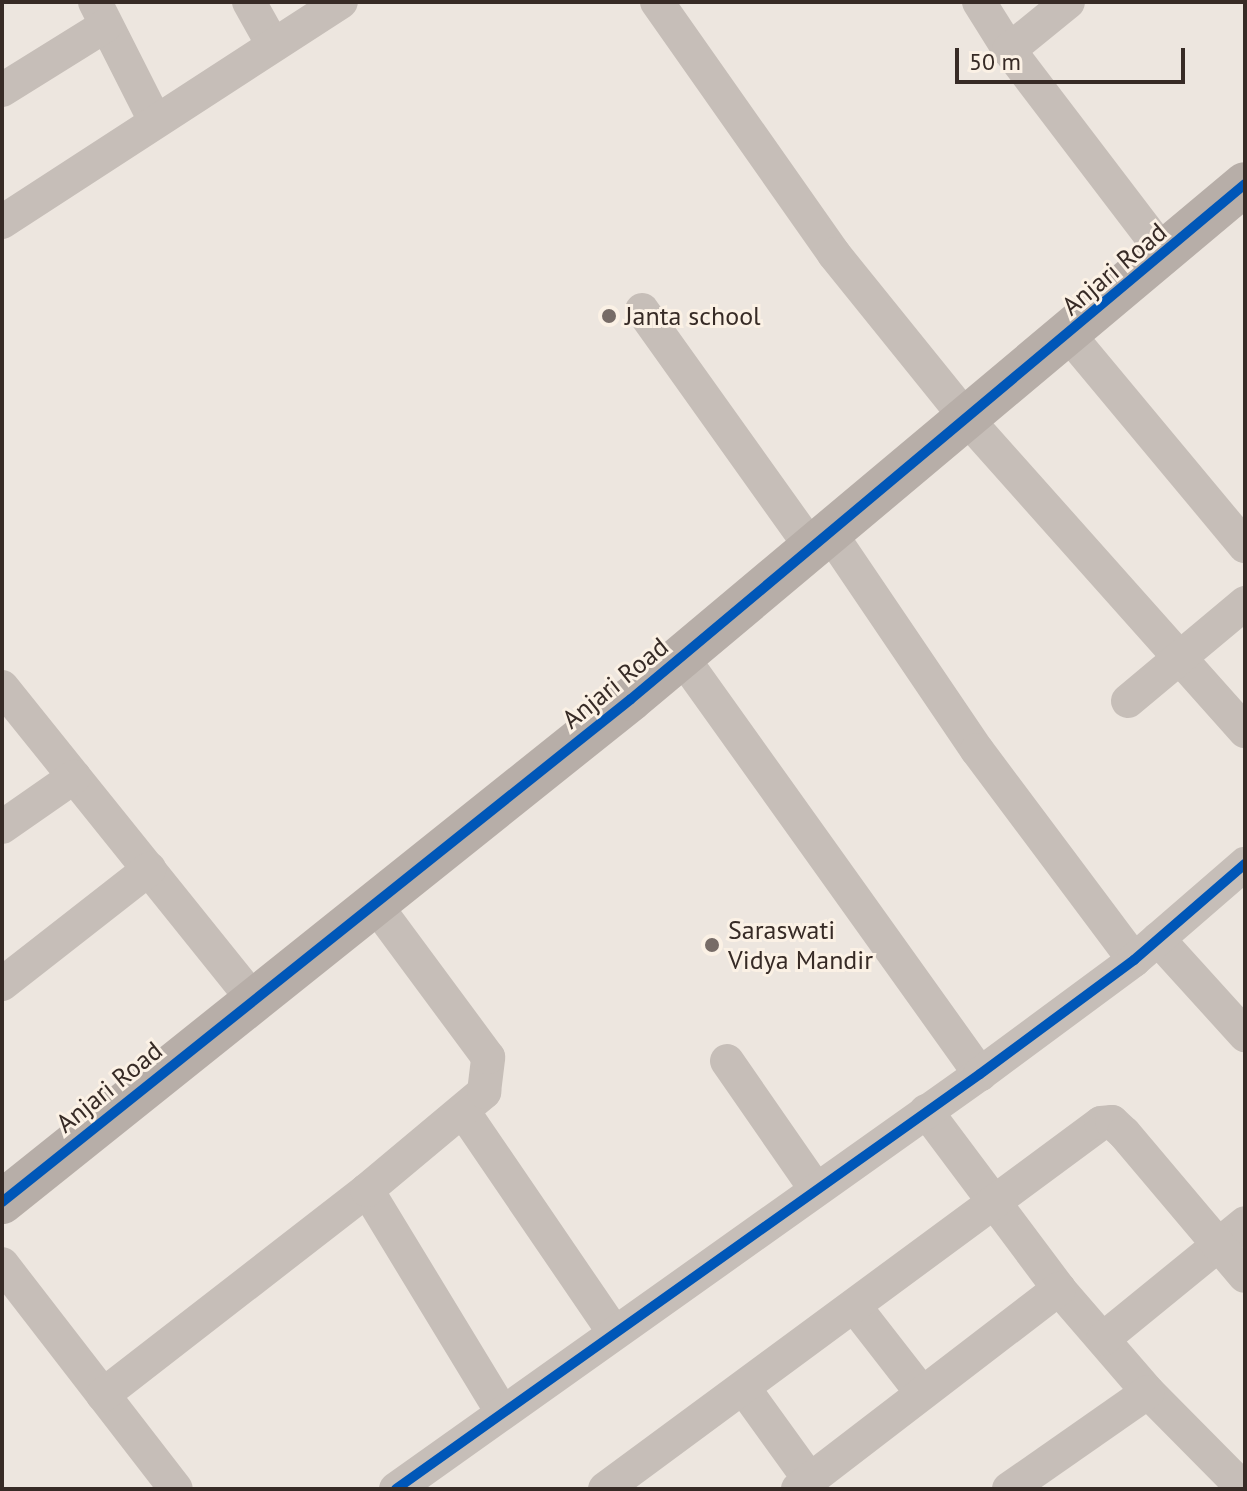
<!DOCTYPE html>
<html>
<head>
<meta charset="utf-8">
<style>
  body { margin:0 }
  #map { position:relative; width:1247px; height:1491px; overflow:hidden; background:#ede6df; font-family:"PT Sans",sans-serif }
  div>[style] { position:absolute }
  .street>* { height:34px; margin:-17px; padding:0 17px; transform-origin:17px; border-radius:17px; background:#c6beb8 }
  .secondary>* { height:44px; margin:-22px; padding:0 22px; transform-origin:22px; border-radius:22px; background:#b7aea8 }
  .cycleway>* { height:10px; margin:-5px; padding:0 5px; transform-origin:5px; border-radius:5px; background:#0057b8 }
  .dots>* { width:22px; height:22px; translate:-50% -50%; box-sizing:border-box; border:4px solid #fbf1e5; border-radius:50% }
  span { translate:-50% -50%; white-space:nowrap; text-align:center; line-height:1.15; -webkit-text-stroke:6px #fbf1e5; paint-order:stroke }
  .street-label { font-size:26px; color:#372b26 }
  .poi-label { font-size:26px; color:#372b26 }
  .left { translate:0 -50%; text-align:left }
  .frame { position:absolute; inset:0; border:4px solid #372b26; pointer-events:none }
  .scale { position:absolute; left:955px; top:48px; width:230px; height:36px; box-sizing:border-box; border:4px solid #372b26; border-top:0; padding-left:10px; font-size:24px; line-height:28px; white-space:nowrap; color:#372b26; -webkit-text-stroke:6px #fbf1e5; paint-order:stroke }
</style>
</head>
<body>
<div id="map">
  <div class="street">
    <i style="left:95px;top:2px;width:131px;rotate:63.2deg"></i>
    <i style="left:249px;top:2px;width:49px;rotate:60.8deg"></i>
    <i style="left:657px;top:2px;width:308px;rotate:54.9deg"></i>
    <i style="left:834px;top:254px;width:212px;rotate:51.1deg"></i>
    <i style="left:967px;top:419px;width:418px;rotate:48.3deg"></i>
    <i style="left:979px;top:2px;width:57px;rotate:58deg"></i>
    <i style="left:1009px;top:50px;width:258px;rotate:52.7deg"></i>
    <i style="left:1009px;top:50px;width:76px;rotate:-39.1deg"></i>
    <i style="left:2px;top:90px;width:121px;rotate:-31.9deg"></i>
    <i style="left:2px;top:222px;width:404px;rotate:-33deg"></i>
    <i style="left:642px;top:310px;width:292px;rotate:54.5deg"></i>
    <i style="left:1069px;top:335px;width:275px;rotate:50.2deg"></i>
    <i style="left:830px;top:533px;width:262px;rotate:55.9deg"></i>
    <i style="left:977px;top:750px;width:262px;rotate:53.2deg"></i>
    <i style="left:682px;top:657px;width:513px;rotate:54.45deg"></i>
    <i style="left:2px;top:687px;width:400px;rotate:51.2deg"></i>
    <i style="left:1128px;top:701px;width:153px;rotate:-39.9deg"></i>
    <i style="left:2px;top:827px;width:88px;rotate:-34.8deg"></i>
    <i style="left:1158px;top:939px;width:130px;rotate:47.8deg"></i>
    <i style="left:2px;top:984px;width:187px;rotate:-38deg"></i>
    <i style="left:727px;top:1061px;width:155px;rotate:55.3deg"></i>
    <i style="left:463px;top:1111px;width:268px;rotate:55.7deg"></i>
    <i style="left:926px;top:1111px;width:222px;rotate:53.2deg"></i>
    <i style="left:1059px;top:1289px;width:136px;rotate:49.2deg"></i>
    <i style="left:1148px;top:1392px;width:136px;rotate:45.3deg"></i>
    <i style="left:367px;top:1190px;width:260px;rotate:58.7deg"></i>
    <i style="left:2px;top:1264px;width:284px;rotate:52.3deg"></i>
    <i style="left:855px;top:1307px;width:109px;rotate:52.1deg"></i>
    <i style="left:1103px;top:1339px;width:183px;rotate:-39.2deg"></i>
    <i style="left:745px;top:1390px;width:111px;rotate:54.2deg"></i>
    <i style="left:103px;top:1395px;width:334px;rotate:-37.8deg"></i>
    <i style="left:367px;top:1190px;width:153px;rotate:-39.9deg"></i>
    <i style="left:484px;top:1092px;width:35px;rotate:-83deg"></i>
    <i style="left:488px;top:1057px;width:192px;rotate:-126.5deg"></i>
    <i style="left:396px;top:1489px;width:716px;rotate:-35.4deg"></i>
    <i style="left:980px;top:1074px;width:192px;rotate:-36.5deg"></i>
    <i style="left:1134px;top:960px;width:147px;rotate:-40.9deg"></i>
    <i style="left:605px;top:1489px;width:616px;rotate:-36.42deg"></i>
    <i style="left:1101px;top:1123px;width:11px;rotate:-5deg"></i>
    <i style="left:1112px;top:1122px;width:16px;rotate:43deg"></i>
    <i style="left:1124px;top:1133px;width:187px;rotate:49.8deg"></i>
    <i style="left:798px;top:1489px;width:329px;rotate:-37.5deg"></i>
    <i style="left:1009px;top:1489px;width:169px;rotate:-34.9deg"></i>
  </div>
  <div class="secondary">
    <i style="left:2px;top:1202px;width:805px;rotate:-38.65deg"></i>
    <i style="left:631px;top:699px;width:801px;rotate:-39.99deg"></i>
  </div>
  <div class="cycleway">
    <i style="left:2px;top:1202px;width:805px;rotate:-38.65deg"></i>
    <i style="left:631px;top:699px;width:801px;rotate:-39.99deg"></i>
    <i style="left:396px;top:1489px;width:716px;rotate:-35.4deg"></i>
    <i style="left:980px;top:1074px;width:192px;rotate:-36.5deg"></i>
    <i style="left:1134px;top:960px;width:147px;rotate:-40.9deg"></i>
  </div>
  <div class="dots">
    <i style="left:609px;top:316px;background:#776c67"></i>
    <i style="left:712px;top:945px;background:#776c67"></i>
  </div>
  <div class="street-label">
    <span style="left:1114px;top:269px;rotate:-40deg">Anjari Road</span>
    <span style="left:615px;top:683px;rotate:-39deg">Anjari Road</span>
    <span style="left:109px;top:1087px;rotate:-39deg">Anjari Road</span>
  </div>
  <div class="poi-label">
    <span class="left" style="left:625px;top:316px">Janta school</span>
    <span class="left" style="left:728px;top:945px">Saraswati<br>Vidya Mandir</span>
  </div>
  <div class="frame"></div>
  <div class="scale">50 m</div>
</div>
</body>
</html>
